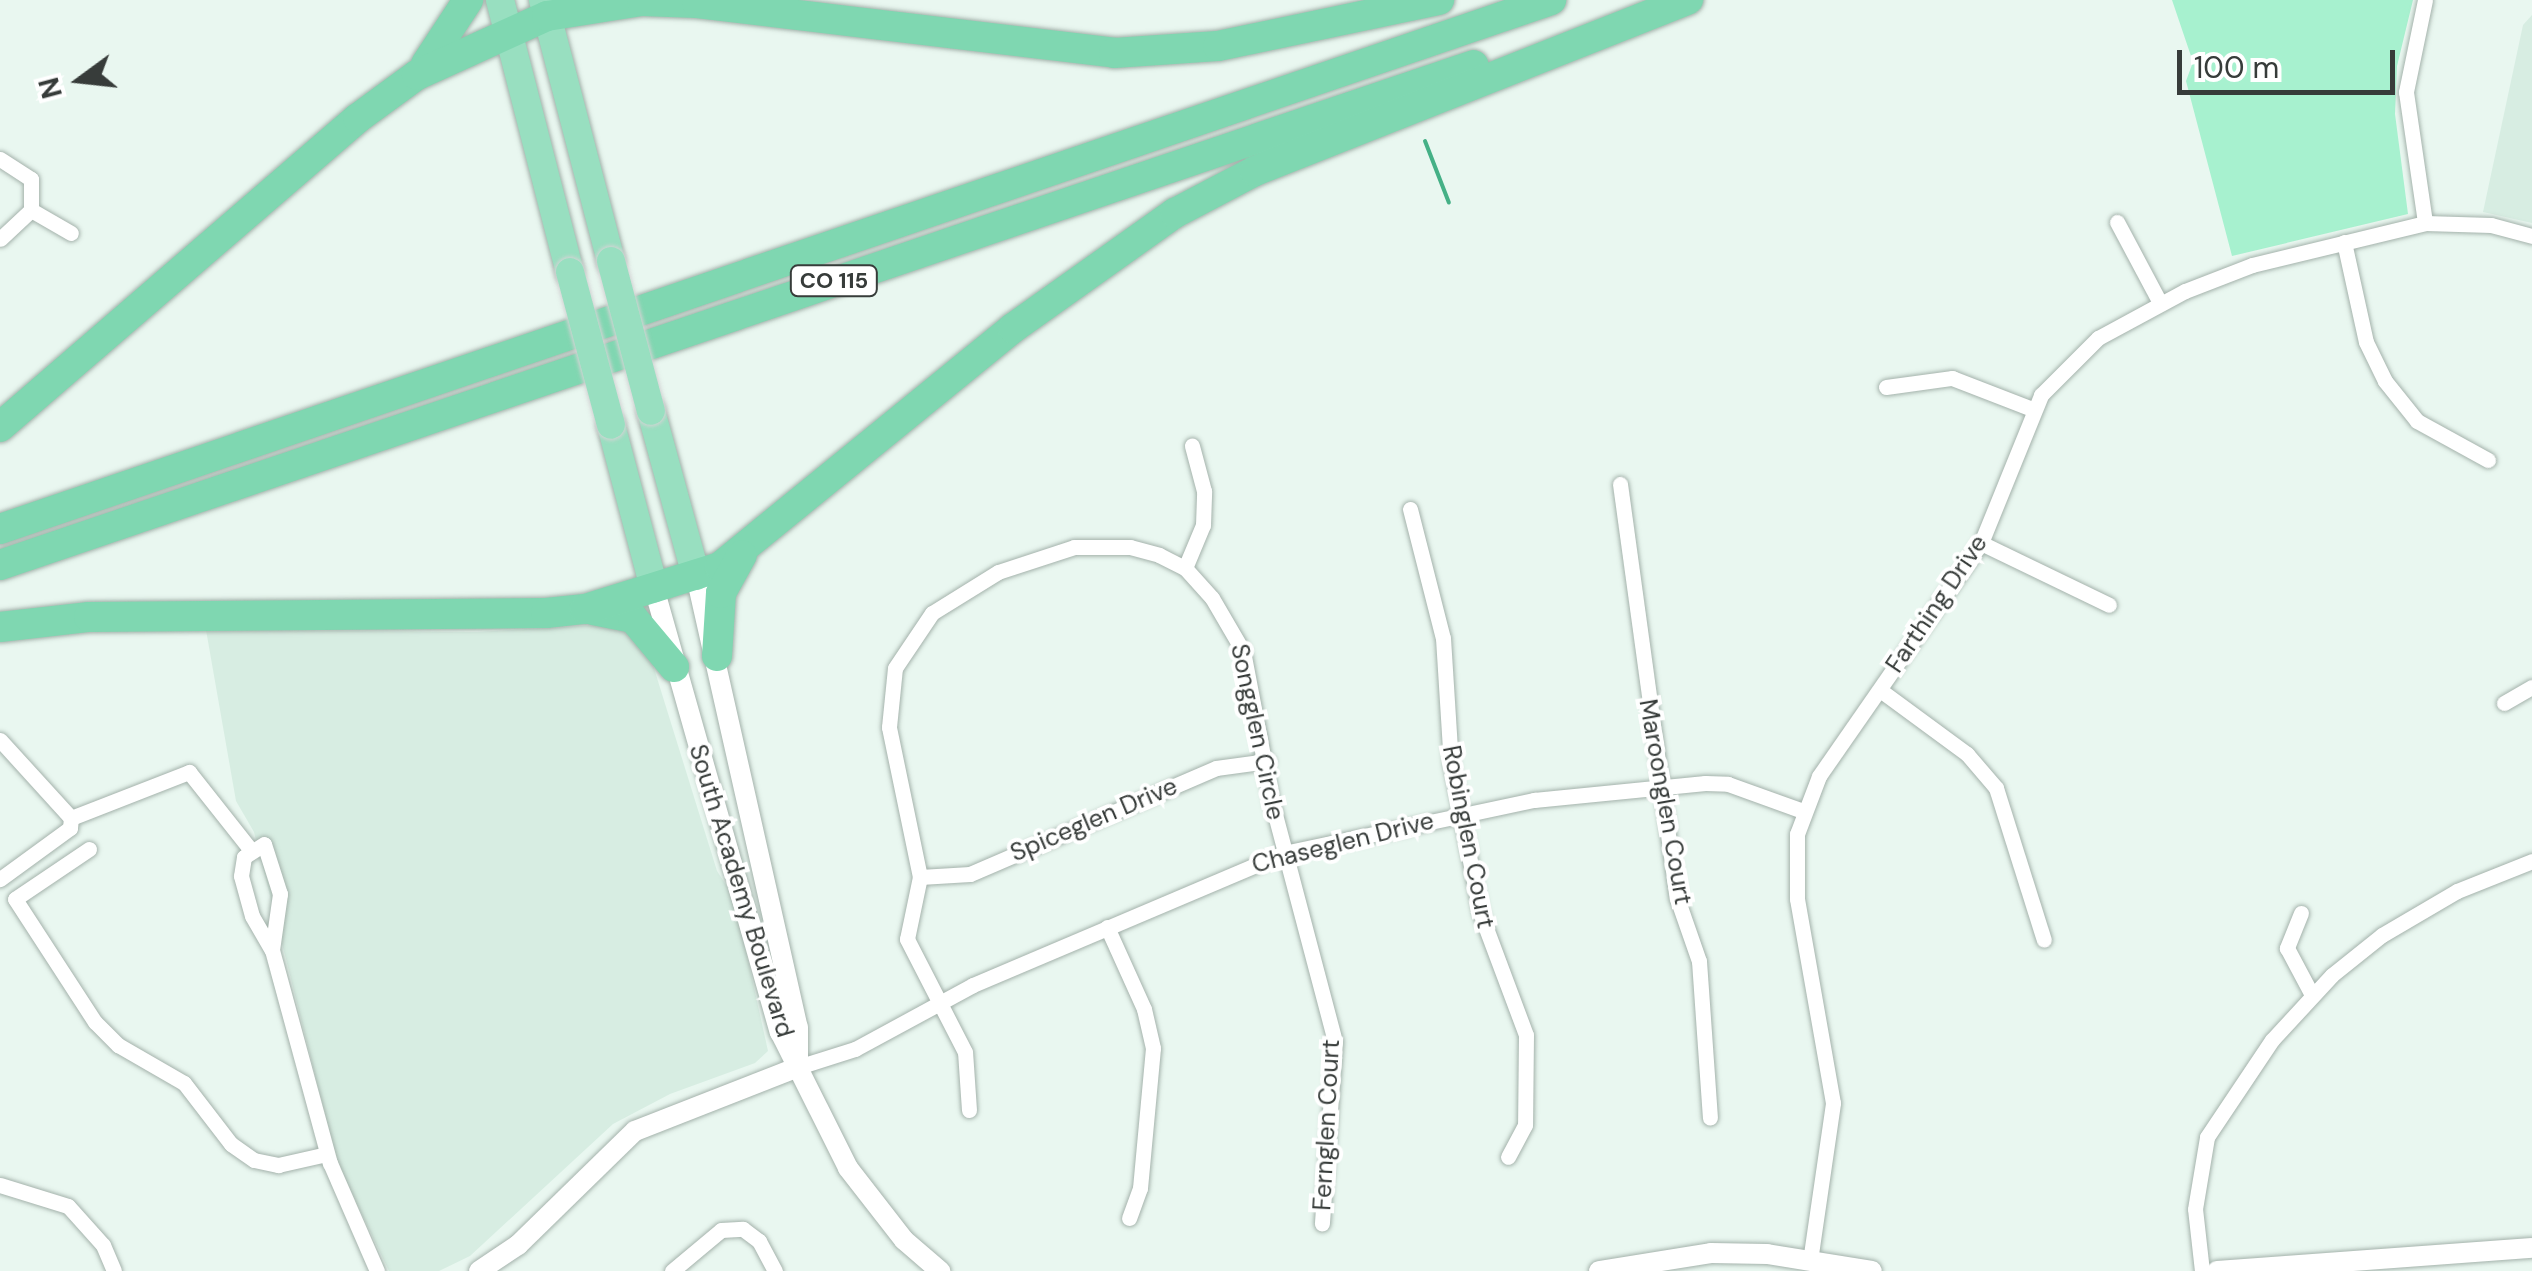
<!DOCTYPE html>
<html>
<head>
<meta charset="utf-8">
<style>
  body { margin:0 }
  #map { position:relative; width:2532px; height:1271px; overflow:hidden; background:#e9f7f0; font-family:"DM Sans",sans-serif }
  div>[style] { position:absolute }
  .built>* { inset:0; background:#d7ede2 }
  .green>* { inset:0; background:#a7f1cf }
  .stream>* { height:4px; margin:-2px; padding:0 2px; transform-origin:2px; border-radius:2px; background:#45b086 }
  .roads { filter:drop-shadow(0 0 2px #a4b2ab) drop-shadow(0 0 2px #a4b2ab) }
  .minor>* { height:15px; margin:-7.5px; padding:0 7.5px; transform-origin:7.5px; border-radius:7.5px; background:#fff }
  .tertiary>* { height:20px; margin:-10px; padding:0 10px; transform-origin:10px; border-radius:10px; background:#fff }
  .trunk>* { height:28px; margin:-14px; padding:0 14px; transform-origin:14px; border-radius:14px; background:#98dfc0 }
  .motorway>* { height:30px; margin:-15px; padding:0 15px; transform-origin:15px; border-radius:15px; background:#7fd7b1 }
  .bridges { filter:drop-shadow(0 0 2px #d3d4d4) drop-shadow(0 0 2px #d3d4d4) }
  .trunk-bridge>* { height:28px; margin:-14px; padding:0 14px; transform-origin:14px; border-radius:14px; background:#98dfc0 }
  span { translate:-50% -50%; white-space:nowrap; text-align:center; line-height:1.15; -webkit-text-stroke:8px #fff; paint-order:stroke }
  .shield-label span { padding:2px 8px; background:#fff; border:2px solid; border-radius:8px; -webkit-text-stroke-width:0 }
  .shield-label { font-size:22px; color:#373c3a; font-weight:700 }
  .street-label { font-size:25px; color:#373c3a }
  .north { position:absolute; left:30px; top:30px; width:100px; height:100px; -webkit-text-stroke:8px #fff; paint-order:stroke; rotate:255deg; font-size:28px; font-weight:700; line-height:40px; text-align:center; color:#373c3a }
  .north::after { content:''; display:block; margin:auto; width:35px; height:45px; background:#373c3a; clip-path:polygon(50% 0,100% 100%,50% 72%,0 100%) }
  .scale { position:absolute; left:2177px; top:50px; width:218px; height:45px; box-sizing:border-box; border:5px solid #373c3a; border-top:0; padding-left:12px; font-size:30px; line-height:35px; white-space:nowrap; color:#373c3a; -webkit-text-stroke:8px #fff; paint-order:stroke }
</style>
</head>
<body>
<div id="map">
  <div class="built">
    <i style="clip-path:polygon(2532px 15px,2532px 223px,2483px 212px,2523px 25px)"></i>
    <i style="clip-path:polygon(617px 624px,648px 649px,717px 871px,734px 897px,768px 1051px,755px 1063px,670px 1094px,613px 1124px,470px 1256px,439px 1271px,389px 1271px,337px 1162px,254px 832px,236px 801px,206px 630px,477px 632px)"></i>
  </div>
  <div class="green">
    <i style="clip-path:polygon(2172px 0,2413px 0,2397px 66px,2395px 114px,2408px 214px,2232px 256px,2186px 81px,2193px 62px)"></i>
  </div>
  <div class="stream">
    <i style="left:1425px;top:141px;width:66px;rotate:68.8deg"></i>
  </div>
  <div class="roads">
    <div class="minor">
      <i style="left:2425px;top:0;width:94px;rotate:101.7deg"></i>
      <i style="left:2406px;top:92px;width:132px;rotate:81.7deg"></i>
      <i style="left:0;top:159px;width:37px;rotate:33deg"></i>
      <i style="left:31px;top:179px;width:31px;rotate:90deg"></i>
      <i style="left:31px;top:210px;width:42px;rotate:136.9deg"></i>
      <i style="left:31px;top:210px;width:46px;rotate:29.9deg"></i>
      <i style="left:2117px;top:222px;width:92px;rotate:62deg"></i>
      <i style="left:2344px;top:242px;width:102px;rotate:77.6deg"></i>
      <i style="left:2366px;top:342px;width:43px;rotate:64deg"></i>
      <i style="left:2385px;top:381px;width:51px;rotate:51.3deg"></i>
      <i style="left:2417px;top:421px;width:81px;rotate:28.8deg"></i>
      <i style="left:1886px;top:387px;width:67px;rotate:-7.8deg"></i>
      <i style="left:1952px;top:378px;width:86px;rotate:21.2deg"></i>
      <i style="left:1620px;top:484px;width:418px;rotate:82.2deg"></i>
      <i style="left:1677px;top:898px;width:67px;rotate:70.8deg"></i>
      <i style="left:1699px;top:961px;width:157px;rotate:86deg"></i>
      <i style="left:1410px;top:509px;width:133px;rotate:75.7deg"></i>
      <i style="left:1443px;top:638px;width:126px;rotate:86.4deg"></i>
      <i style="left:1451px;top:764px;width:151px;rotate:78.9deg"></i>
      <i style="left:1480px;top:912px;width:131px;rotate:69.5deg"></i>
      <i style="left:1526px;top:1035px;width:90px;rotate:90.6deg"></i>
      <i style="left:1525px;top:1125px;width:36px;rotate:118deg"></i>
      <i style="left:1981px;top:543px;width:142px;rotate:25.8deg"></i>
      <i style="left:1185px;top:568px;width:47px;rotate:-67.3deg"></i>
      <i style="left:1203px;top:525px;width:34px;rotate:-88deg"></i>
      <i style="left:1204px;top:491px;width:47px;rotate:-104.9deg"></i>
      <i style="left:1880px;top:690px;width:108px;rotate:36.3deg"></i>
      <i style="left:1967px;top:754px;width:45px;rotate:49.5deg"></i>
      <i style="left:1996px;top:788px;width:159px;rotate:72.5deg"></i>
      <i style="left:2504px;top:703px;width:32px;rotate:-30deg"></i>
      <i style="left:0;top:740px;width:105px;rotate:47.7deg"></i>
      <i style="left:71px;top:818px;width:10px;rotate:96deg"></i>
      <i style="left:70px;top:828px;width:87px;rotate:143.9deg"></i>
      <i style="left:71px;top:818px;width:127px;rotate:-21.3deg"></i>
      <i style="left:189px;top:772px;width:98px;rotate:51.6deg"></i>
      <i style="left:89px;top:849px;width:89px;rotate:146deg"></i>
      <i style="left:15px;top:899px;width:147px;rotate:57deg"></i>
      <i style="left:95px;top:1022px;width:33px;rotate:45deg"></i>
      <i style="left:118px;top:1045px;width:76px;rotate:29.9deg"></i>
      <i style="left:184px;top:1083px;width:77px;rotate:52.4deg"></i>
      <i style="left:231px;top:1144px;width:28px;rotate:35deg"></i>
      <i style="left:254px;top:1160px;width:25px;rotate:12deg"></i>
      <i style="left:278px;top:1165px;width:50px;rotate:-12.7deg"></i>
      <i style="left:920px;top:877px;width:50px;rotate:-3.4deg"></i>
      <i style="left:970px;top:874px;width:268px;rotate:-23.3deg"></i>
      <i style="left:1216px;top:768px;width:52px;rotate:-7.7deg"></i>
      <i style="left:2301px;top:913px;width:38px;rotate:112deg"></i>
      <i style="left:2287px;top:948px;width:53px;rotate:62deg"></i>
      <i style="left:1107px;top:927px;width:90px;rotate:65.7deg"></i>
      <i style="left:1144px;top:1009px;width:40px;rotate:77deg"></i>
      <i style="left:1153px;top:1048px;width:141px;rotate:95.3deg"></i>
      <i style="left:1140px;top:1188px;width:32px;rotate:110deg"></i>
      <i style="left:272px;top:950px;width:57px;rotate:-81.9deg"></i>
      <i style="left:280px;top:894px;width:52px;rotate:-107.7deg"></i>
      <i style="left:264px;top:844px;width:24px;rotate:147deg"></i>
      <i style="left:244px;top:857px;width:19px;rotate:99deg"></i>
      <i style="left:241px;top:876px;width:41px;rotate:74.6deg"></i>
      <i style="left:252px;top:916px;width:39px;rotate:60deg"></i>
      <i style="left:272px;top:950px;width:221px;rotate:74.8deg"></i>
      <i style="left:330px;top:1163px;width:118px;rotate:66.5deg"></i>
      <i style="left:798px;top:1067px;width:60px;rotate:-17.5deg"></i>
      <i style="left:855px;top:1049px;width:134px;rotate:-28.5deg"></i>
      <i style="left:973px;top:985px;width:338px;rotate:-23deg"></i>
      <i style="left:1284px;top:853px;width:256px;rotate:-12deg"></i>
      <i style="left:1534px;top:800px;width:172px;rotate:-5.7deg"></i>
      <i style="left:1705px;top:783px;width:23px;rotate:2deg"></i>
      <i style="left:1728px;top:784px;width:80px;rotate:19.8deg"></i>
      <i style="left:969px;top:1110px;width:58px;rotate:-93.9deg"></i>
      <i style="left:965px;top:1052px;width:127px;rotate:-117.2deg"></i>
      <i style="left:907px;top:939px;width:63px;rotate:-78.2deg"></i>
      <i style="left:920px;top:877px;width:153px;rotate:-101.7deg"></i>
      <i style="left:889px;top:727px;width:59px;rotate:-84.2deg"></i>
      <i style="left:895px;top:668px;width:66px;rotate:-56.1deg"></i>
      <i style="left:932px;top:613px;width:78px;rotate:-31.8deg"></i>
      <i style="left:998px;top:572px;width:80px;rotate:-18.2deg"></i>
      <i style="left:1074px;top:547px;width:56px"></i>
      <i style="left:1130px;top:547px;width:30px;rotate:15deg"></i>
      <i style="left:1159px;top:555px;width:29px;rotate:27deg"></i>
      <i style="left:1185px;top:568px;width:40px;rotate:48deg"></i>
      <i style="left:1212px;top:598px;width:61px;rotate:59.7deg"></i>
      <i style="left:1243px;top:651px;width:155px;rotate:79.2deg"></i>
      <i style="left:1272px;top:803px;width:246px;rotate:75.2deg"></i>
      <i style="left:1335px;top:1041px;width:183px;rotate:94.1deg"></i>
      <i style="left:0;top:1185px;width:71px;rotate:17.2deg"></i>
      <i style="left:68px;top:1206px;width:52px;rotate:48.1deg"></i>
      <i style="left:103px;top:1245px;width:28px;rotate:67deg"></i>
      <i style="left:1810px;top:1261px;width:160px;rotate:-81.7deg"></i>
      <i style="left:1833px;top:1103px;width:207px;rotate:-100deg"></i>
      <i style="left:1797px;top:899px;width:65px;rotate:-90deg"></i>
      <i style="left:1797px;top:834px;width:62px;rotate:-69.2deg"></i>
      <i style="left:1819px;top:776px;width:284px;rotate:-55.2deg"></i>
      <i style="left:1981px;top:543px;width:160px;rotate:-67.9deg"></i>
      <i style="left:2041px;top:395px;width:81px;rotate:-45deg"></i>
      <i style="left:2098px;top:338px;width:99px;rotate:-28.4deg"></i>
      <i style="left:2185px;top:291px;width:72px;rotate:-21.2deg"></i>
      <i style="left:2252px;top:265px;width:178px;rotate:-13.6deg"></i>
      <i style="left:2425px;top:223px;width:66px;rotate:1.7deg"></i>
      <i style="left:2491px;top:225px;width:42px;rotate:15deg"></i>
      <i style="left:672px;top:1271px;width:64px;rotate:-39.9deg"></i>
      <i style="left:721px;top:1230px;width:22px;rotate:-3deg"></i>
      <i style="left:743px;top:1229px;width:20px;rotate:37deg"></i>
      <i style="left:759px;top:1241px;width:34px;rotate:62deg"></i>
      <i style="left:2202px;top:1271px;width:62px;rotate:-96.4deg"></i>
      <i style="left:2195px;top:1209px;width:73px;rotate:-80.5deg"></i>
      <i style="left:2207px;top:1137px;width:117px;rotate:-56.2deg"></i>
      <i style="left:2272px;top:1040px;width:88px;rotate:-47.3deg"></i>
      <i style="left:2332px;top:975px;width:64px;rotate:-38.7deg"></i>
      <i style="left:2382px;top:935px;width:87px;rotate:-30.4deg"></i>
      <i style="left:2457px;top:891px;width:81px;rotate:-21.8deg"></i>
    </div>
    <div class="tertiary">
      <i style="left:696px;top:576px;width:462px;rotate:77.3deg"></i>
      <i style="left:798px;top:1027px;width:38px;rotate:90deg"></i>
      <i style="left:654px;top:588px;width:462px;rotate:74.2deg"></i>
      <i style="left:780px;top:1032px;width:152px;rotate:63.4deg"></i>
      <i style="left:848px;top:1168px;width:91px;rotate:52.1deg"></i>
      <i style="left:904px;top:1240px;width:48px;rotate:40.7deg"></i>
      <i style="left:479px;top:1271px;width:47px;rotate:-33.7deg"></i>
      <i style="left:518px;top:1245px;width:163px;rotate:-44.3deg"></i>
      <i style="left:635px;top:1131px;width:175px;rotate:-21.4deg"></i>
      <i style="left:1599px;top:1271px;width:113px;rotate:-9.1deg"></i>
      <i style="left:1711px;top:1253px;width:56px;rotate:1deg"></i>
      <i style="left:1767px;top:1254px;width:106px;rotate:9.2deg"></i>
      <i style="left:2217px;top:1271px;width:316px;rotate:-4.2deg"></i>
    </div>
    <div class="trunk">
      <i style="left:500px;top:0;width:281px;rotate:75.6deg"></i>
      <i style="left:543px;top:0;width:270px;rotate:75.4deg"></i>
      <i style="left:651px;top:411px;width:171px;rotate:74.7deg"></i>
      <i style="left:611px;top:425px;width:169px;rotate:75.2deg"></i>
    </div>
    <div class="motorway">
      <i style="left:426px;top:64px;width:77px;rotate:-56.7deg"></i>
      <i style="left:0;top:427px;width:473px;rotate:-40.8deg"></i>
      <i style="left:358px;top:118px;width:73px;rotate:-36.1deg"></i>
      <i style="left:417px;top:75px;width:143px;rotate:-24.4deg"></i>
      <i style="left:547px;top:16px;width:96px;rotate:-9deg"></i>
      <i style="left:642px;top:1px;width:55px;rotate:2.1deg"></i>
      <i style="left:697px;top:3px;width:420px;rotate:6.8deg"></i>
      <i style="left:1114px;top:53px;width:104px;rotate:-3.9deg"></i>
      <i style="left:1218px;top:46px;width:226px;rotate:-11.8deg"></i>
      <i style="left:0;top:529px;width:1639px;rotate:-18.83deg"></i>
      <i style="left:0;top:565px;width:1556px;rotate:-18.74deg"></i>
      <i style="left:593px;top:610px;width:41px;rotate:11.3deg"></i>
      <i style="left:633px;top:618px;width:64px;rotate:50.1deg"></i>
      <i style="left:0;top:627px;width:90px;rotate:-6.4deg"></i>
      <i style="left:89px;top:617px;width:457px;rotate:-0.5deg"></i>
      <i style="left:546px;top:613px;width:39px;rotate:-6deg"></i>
      <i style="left:585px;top:609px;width:141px;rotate:-17.3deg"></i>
      <i style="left:720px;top:567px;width:378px;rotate:-39.2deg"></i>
      <i style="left:1013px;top:328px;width:199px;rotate:-35.4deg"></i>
      <i style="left:1175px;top:213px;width:90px;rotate:-27.7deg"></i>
      <i style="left:1255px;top:171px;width:466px;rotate:-21.6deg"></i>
      <i style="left:717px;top:656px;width:63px;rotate:-86.4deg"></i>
      <i style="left:721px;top:593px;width:43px;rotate:-61.1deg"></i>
    </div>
  </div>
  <div class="bridges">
    <div class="trunk-bridge">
      <i style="left:611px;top:261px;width:155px;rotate:75.1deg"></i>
      <i style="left:570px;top:272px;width:158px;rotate:75deg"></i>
    </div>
  </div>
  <div class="shield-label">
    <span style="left:834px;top:281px">CO 115</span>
  </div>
  <div class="street-label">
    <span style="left:1937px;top:604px;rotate:-56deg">Farthing Drive</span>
    <span style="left:1257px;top:732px;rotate:78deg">Songglen Circle</span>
    <span style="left:1665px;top:802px;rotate:80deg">Maroonglen Court</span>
    <span style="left:1094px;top:820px;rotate:-23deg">Spiceglen Drive</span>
    <span style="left:1468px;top:837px;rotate:79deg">Robinglen Court</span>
    <span style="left:1343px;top:843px;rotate:-14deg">Chaseglen Drive</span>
    <span style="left:741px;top:891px;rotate:73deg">South Academy Boulevard</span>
    <span style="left:1327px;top:1125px;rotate:-87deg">Fernglen Court</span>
  </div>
  <div class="north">N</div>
  <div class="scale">100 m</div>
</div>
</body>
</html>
